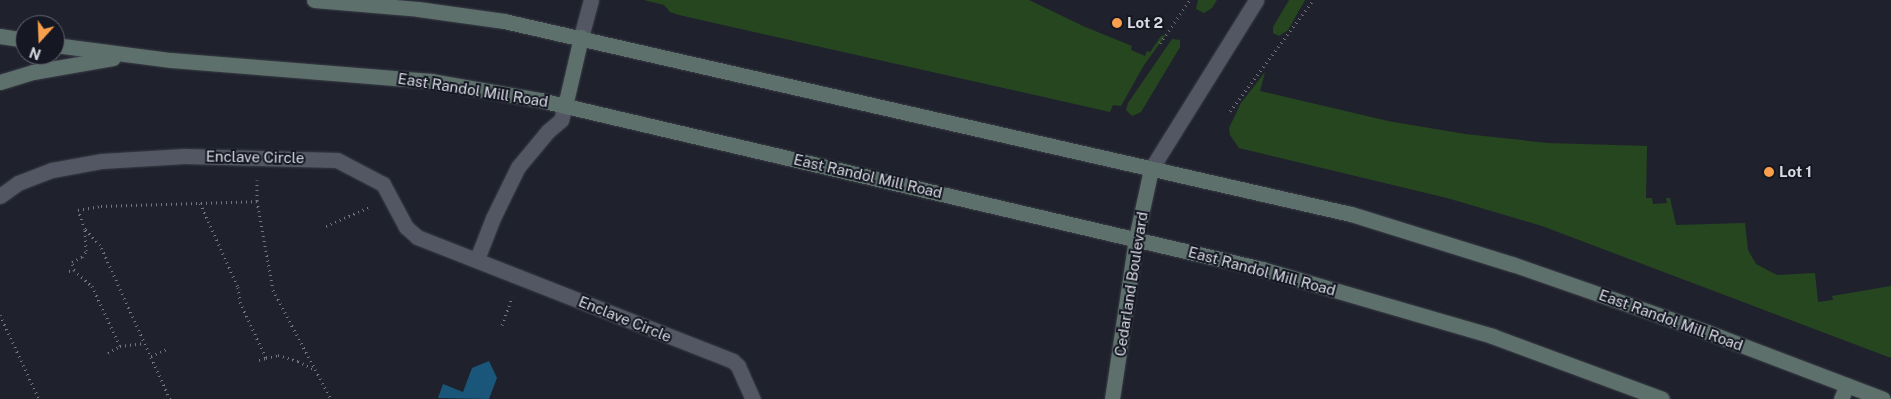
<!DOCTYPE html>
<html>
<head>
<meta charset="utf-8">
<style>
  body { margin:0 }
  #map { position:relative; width:1891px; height:399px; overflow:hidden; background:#1f222d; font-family:"Public Sans",sans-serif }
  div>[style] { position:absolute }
  .green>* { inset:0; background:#26461f }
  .water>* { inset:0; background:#1a557a }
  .path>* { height:3px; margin-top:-1.5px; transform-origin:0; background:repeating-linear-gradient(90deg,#747780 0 1px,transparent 0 5px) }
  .roads { filter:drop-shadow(0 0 1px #3b3d46) drop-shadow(0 0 1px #3b3d46) }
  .lane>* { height:15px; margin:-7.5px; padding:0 7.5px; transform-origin:7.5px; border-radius:7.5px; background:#535764 }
  .secondary>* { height:15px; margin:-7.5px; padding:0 7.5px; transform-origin:7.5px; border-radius:7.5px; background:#5d706b }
  .dots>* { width:14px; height:14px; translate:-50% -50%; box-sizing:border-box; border:2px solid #151823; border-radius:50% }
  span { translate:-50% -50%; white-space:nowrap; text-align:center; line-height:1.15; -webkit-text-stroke:4px #151823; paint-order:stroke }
  .poi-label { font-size:15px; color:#d9dbe3; font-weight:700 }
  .left { translate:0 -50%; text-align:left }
  .street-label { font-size:15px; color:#d9dbe3 }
  .north { position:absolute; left:15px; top:15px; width:50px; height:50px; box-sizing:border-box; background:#151823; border:1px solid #636670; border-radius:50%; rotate:200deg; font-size:14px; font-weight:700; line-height:20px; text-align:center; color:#d9dbe3 }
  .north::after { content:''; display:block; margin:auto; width:18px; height:22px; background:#f9a04c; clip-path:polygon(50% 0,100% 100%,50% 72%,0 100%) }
</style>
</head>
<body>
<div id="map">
  <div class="green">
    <i style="clip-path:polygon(644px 0,1029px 0,1083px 26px,1132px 46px,1131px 50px,1145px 56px,1147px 51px,1150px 52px,1161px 36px,1166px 35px,1144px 65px,1121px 106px,1113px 105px,1110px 112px,679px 15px,670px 12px,664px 5px)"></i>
    <i style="clip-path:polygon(1198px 0,1217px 0,1212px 8px,1204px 13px,1196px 9px)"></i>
    <i style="clip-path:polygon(1289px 0,1305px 0,1288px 30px,1279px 36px,1273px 33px,1273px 27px)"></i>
    <i style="clip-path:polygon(1172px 39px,1180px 40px,1180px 47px,1141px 112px,1132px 116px,1126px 110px,1128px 103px)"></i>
    <i style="clip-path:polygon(1265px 72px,1260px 91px,1388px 121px,1465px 134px,1548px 143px,1647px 146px,1646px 198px,1652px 198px,1653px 204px,1667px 203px,1666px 198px,1670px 198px,1676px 225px,1745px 223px,1748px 250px,1756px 264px,1777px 275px,1815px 273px,1818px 302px,1833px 300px,1832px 296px,1891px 286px,1891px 358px,1542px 226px,1447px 198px,1239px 148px,1230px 135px,1229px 128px,1241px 103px)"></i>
  </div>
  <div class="water">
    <i style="clip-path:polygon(489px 361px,497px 378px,489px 399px,438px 398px,443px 384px,463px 392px,472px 368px)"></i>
  </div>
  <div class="path">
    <i style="left:1160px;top:43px;width:52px;rotate:-55.1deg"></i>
    <i style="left:1230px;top:111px;width:139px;rotate:-53.2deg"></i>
    <i style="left:257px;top:201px;width:90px;rotate:79.8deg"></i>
    <i style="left:273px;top:290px;width:123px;rotate:62deg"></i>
    <i style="left:200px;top:203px;width:92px;rotate:65.7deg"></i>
    <i style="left:238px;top:287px;width:15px;rotate:82deg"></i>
    <i style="left:240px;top:302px;width:62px;rotate:65.1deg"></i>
    <i style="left:266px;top:358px;width:12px;rotate:-14deg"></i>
    <i style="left:278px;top:355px;width:21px;rotate:17deg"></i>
    <i style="left:298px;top:361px;width:19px;rotate:28deg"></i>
    <i style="left:326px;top:226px;width:47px;rotate:-23.8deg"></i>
    <i style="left:74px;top:270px;width:8px;rotate:-104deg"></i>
    <i style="left:72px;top:262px;width:11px;rotate:-27deg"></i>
    <i style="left:82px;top:257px;width:7px;rotate:-56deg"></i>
    <i style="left:86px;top:251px;width:22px;rotate:-93deg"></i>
    <i style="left:69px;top:271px;width:5px;rotate:-11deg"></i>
    <i style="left:74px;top:270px;width:24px;rotate:42deg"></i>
    <i style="left:92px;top:286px;width:66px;rotate:65deg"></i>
    <i style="left:0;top:315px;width:93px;rotate:65.1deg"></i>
    <i style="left:502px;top:325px;width:30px;rotate:-70deg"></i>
    <i style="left:108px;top:353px;width:14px;rotate:-30deg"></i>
    <i style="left:120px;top:346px;width:25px;rotate:-7deg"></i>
    <i style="left:151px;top:356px;width:17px;rotate:-24deg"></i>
    <i style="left:259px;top:360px;width:7px;rotate:-16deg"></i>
    <i style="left:170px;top:399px;width:169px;rotate:-114.4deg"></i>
    <i style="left:100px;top:245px;width:22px;rotate:-133deg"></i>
    <i style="left:85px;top:229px;width:20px;rotate:-110deg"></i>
    <i style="left:78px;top:210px;width:23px;rotate:-10deg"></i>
    <i style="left:101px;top:206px;width:156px;rotate:-1.8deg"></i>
    <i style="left:257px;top:201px;width:21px;rotate:-90deg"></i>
  </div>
  <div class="roads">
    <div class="lane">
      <i style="left:581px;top:37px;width:38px;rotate:-75deg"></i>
      <i style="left:1151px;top:169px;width:199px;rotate:-58.1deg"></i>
      <i style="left:0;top:196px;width:22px;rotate:-36deg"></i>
      <i style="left:18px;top:183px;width:36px;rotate:-21deg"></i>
      <i style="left:52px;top:170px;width:51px;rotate:-10.2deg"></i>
      <i style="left:102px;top:161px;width:82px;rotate:-3.5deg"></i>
      <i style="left:184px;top:156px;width:153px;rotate:1.5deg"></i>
      <i style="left:337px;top:160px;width:52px;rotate:27.6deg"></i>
      <i style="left:383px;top:184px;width:49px;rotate:61.9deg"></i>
      <i style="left:406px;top:227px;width:15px;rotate:42deg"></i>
      <i style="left:417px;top:237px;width:339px;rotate:21.4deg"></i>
      <i style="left:733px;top:361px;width:7px;rotate:45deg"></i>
      <i style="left:738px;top:366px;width:36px;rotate:66deg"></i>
      <i style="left:477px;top:259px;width:44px;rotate:-68.7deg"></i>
      <i style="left:493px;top:218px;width:57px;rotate:-63.9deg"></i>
      <i style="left:518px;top:167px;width:47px;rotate:-50.2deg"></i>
      <i style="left:548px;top:131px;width:17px;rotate:-40deg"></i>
      <i style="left:561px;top:120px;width:15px;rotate:-74deg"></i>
    </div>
    <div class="secondary">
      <i style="left:314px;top:0;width:104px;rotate:4.9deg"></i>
      <i style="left:418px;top:9px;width:87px;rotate:7.9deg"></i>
      <i style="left:504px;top:21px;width:869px;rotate:12.84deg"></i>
      <i style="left:1351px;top:214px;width:169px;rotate:17.3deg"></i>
      <i style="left:1512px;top:264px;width:207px;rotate:19.2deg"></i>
      <i style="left:1707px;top:332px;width:188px;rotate:20.8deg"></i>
      <i style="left:0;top:36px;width:25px;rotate:9deg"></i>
      <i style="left:55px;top:45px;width:117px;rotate:7.4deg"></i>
      <i style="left:171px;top:60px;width:261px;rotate:4.6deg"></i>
      <i style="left:431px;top:81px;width:111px;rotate:9.9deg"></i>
      <i style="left:540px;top:100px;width:742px;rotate:13.17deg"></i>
      <i style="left:1262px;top:269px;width:240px;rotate:16.2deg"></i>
      <i style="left:1492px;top:336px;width:181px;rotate:20.3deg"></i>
      <i style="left:0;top:82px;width:34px;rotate:-17deg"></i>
      <i style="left:33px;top:72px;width:81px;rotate:-9.9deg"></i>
      <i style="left:565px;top:106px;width:71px;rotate:-76.9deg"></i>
      <i style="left:1112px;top:399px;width:163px;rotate:-81.5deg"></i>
      <i style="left:1136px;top:238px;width:71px;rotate:-77.7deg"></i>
      <i style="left:1841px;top:399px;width:15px;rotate:-67deg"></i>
    </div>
  </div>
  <div class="dots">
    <i style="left:1117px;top:23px;background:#f9a04c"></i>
    <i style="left:1769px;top:172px;background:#f9a04c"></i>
  </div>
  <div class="poi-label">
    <span class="left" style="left:1127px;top:23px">Lot 2</span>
    <span class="left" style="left:1779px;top:172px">Lot 1</span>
  </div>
  <div class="street-label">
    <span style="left:473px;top:90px;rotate:9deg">East Randol Mill Road</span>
    <span style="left:255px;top:157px;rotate:1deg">Enclave Circle</span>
    <span style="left:868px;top:176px;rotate:13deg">East Randol Mill Road</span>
    <span style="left:1262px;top:271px;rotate:15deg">East Randol Mill Road</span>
    <span style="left:1131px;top:284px;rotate:-81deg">Cedarland Boulevard</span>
    <span style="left:625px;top:319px;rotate:22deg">Enclave Circle</span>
    <span style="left:1671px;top:320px;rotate:20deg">East Randol Mill Road</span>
  </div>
  <div class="north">N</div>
</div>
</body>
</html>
